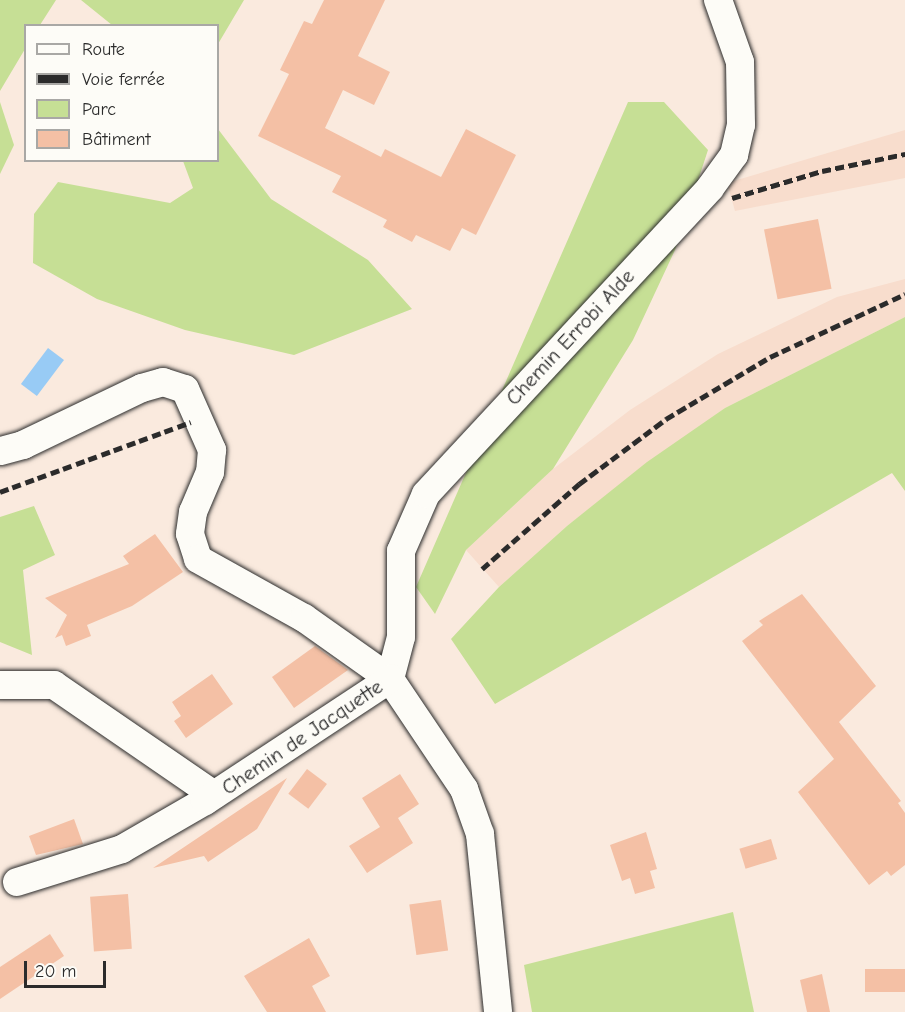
<!DOCTYPE html>
<html>
<head>
<meta charset="utf-8">
<style>
  body { margin:0 }
  #map { position:relative; width:905px; height:1012px; overflow:hidden; background:#faeade; font-family:"Comic Neue",sans-serif }
  div>[style] { position:absolute }
  .built>* { inset:0; background:#f8ddcd }
  .green>* { inset:0; background:#c6df95 }
  .water>* { inset:0; background:#98cbf5; transform-origin:0 0 }
  .building>* { inset:0; background:#f4c0a5; transform-origin:0 0 }
  .roads { filter:drop-shadow(0 0 2px #2b2b2b) drop-shadow(0 0 2px #2b2b2b) }
  .minor>* { height:28px; margin:-14px; padding:0 14px; transform-origin:14px; border-radius:14px; background:#fdfcf7 }
  .rail>* { height:4.5px; margin-top:-2.25px; transform-origin:0; background:repeating-linear-gradient(90deg,#2b2b2b 0 9px,transparent 0 13.5px) }
  span { translate:-50% -50%; white-space:nowrap; text-align:center; line-height:1.15; -webkit-text-stroke:6px #fdfcf7; paint-order:stroke }
  .street-label { font-size:21px; color:#2b2b2b }
  .legend { position:absolute; left:24px; top:24px; width:195px; height:138px; box-sizing:border-box; background:#fdfcf7; border:2px solid #a9a8a5; margin:0; padding:8px 10px; list-style:none; font-size:18px; color:#2b2b2b }
  .legend li { display:flex; align-items:center; gap:12px; height:30px }
  .legend b { width:30px; border:2px solid #a9a8a5 }
  .scale { position:absolute; left:24px; top:961px; width:82px; height:27px; box-sizing:border-box; border:3px solid #2b2b2b; border-top:0; padding-left:8px; font-size:18px; line-height:21px; white-space:nowrap; color:#2b2b2b; -webkit-text-stroke:4px #fdfcf7; paint-order:stroke }
</style>
</head>
<body>
<div id="map">
  <div class="built">
    <i style="clip-path:polygon(905px 130px,905px 178px,735px 211px,727px 183px)"></i>
    <i style="clip-path:polygon(905px 279px,905px 317px,725px 408px,567px 526px,499px 587px,466px 550px,553px 469px,630px 410px,718px 354px,837px 297px)"></i>
  </div>
  <div class="green">
    <i style="clip-path:polygon(0 0,56px 0,40px 25px,26px 26px,25px 49px,0 91px)"></i>
    <i style="clip-path:polygon(81px 0,244px 0,218px 44px,218px 26px,112px 25px)"></i>
    <i style="clip-path:polygon(0 102px,14px 145px,0 174px)"></i>
    <i style="clip-path:polygon(628px 102px,664px 102px,708px 150px,675px 250px,633px 340px,553px 469px,466px 550px,435px 614px,416px 587px)"></i>
    <i style="clip-path:polygon(218px 129px,271px 199px,368px 260px,412px 309px,294px 355px,185px 330px,97px 299px,33px 263px,34px 214px,58px 182px,170px 203px,193px 188px,183px 161px,218px 160px)"></i>
    <i style="clip-path:polygon(905px 317px,905px 491px,892px 473px,495px 704px,451px 639px,499px 587px,567px 526px,647px 462px,725px 408px)"></i>
    <i style="clip-path:polygon(34px 506px,55px 555px,23px 570px,32px 655px,0 642px,0 517px)"></i>
    <i style="clip-path:polygon(733px 912px,754px 1012px,532px 1012px,524px 965px)"></i>
  </div>
  <div class="water">
    <i style="left:48px;top:348px;width:20px;height:45px;rotate:37deg"></i>
  </div>
  <div class="building">
    <i style="clip-path:polygon(324px 0,385px 0,358px 56px,390px 72px,374px 105px,343px 90px,325px 128px,381px 157px,385px 149px,441px 177px,466px 129px,516px 155px,476px 235px,462px 228px,450px 251px,416px 235px,412px 242px,383px 227px,387px 220px,332px 192px,341px 176px,258px 136px,289px 74px,280px 70px,304px 21px,312px 24px)"></i>
    <i style="left:818px;top:219px;width:71px;height:55px;rotate:79deg"></i>
    <i style="clip-path:polygon(155px 534px,183px 572px,132px 606px,87px 625px,91px 636px,66px 646px,62px 635px,55px 638px,67px 615px,45px 598px,129px 564px,123px 556px)"></i>
    <i style="clip-path:polygon(802px 594px,876px 686px,839px 722px,901px 801px,898px 803px,905px 813px,905px 865px,891px 876px,887px 871px,869px 885px,798px 792px,834px 759px,742px 641px,763px 625px,759px 621px)"></i>
    <i style="clip-path:polygon(315px 646px,348px 670px,294px 708px,272px 677px)"></i>
    <i style="clip-path:polygon(212px 674px,233px 704px,186px 738px,174px 721px,181px 716px,172px 702px)"></i>
    <i style="left:307px;top:769px;width:25px;height:31px;rotate:37deg"></i>
    <i style="clip-path:polygon(400px 774px,419px 804px,398px 818px,413px 843px,367px 873px,349px 846px,380px 827px,362px 798px)"></i>
    <i style="clip-path:polygon(287px 778px,257px 829px,208px 862px,204px 856px,153px 868px)"></i>
    <i style="clip-path:polygon(74px 819px,83px 844px,36px 855px,29px 836px)"></i>
    <i style="clip-path:polygon(646px 832px,657px 869px,650px 871px,655px 888px,635px 894px,630px 878px,622px 881px,610px 845px)"></i>
    <i style="left:771px;top:839px;width:21px;height:33px;rotate:73deg"></i>
    <i style="left:128px;top:894px;width:55px;height:38px;rotate:86deg"></i>
    <i style="left:441px;top:900px;width:51px;height:32px;rotate:82deg"></i>
    <i style="clip-path:polygon(50px 934px,64px 956px,0 999px,0 967px)"></i>
    <i style="clip-path:polygon(309px 938px,330px 976px,312px 986px,326px 1012px,267px 1012px,244px 976px)"></i>
    <i style="left:905px;top:969px;width:23px;height:40px;rotate:90deg"></i>
    <i style="clip-path:polygon(822px 974px,830px 1012px,807px 1012px,800px 980px)"></i>
  </div>
  <div class="roads">
    <div class="minor">
      <i style="left:1px;top:451px;width:23px;rotate:-15deg"></i>
      <i style="left:23px;top:445px;width:132px;rotate:-25.6deg"></i>
      <i style="left:142px;top:388px;width:22px;rotate:-16deg"></i>
      <i style="left:163px;top:382px;width:23px;rotate:18deg"></i>
      <i style="left:185px;top:389px;width:67px;rotate:66.1deg"></i>
      <i style="left:212px;top:450px;width:22px;rotate:95deg"></i>
      <i style="left:210px;top:472px;width:43px;rotate:113deg"></i>
      <i style="left:193px;top:512px;width:22px;rotate:98deg"></i>
      <i style="left:190px;top:534px;width:26px;rotate:72deg"></i>
      <i style="left:198px;top:559px;width:121px;rotate:29.1deg"></i>
      <i style="left:304px;top:618px;width:105px;rotate:35.3deg"></i>
      <i style="left:390px;top:679px;width:133px;rotate:56.1deg"></i>
      <i style="left:464px;top:789px;width:48px;rotate:70.4deg"></i>
      <i style="left:480px;top:834px;width:179px;rotate:84.2deg"></i>
      <i style="left:390px;top:679px;width:43px;rotate:-75.3deg"></i>
      <i style="left:401px;top:637px;width:86px;rotate:-90deg"></i>
      <i style="left:401px;top:551px;width:62px;rotate:-66.3deg"></i>
      <i style="left:426px;top:494px;width:417px;rotate:-47.1deg"></i>
      <i style="left:710px;top:188px;width:41px;rotate:-54deg"></i>
      <i style="left:734px;top:155px;width:31px;rotate:-77deg"></i>
      <i style="left:741px;top:125px;width:63px;rotate:-90.9deg"></i>
      <i style="left:740px;top:62px;width:66px;rotate:-109.5deg"></i>
      <i style="left:0;top:685px;width:54px"></i>
      <i style="left:54px;top:685px;width:194px;rotate:34.5deg"></i>
      <i style="left:17px;top:882px;width:110px;rotate:-17.4deg"></i>
      <i style="left:122px;top:849px;width:96px;rotate:-30deg"></i>
      <i style="left:205px;top:801px;width:222px;rotate:-33.4deg"></i>
    </div>
  </div>
  <div class="rail">
    <i style="left:732px;top:198px;width:94px;rotate:-16.7deg"></i>
    <i style="left:822px;top:171px;width:85px;rotate:-11.6deg"></i>
    <i style="left:0;top:492px;width:203px;rotate:-20.1deg"></i>
    <i style="left:482px;top:569px;width:129px;rotate:-41.2deg"></i>
    <i style="left:579px;top:484px;width:109px;rotate:-36.8deg"></i>
    <i style="left:666px;top:419px;width:121px;rotate:-30.8deg"></i>
    <i style="left:770px;top:357px;width:149px;rotate:-25deg"></i>
  </div>
  <div class="street-label">
    <span style="left:570px;top:337px;rotate:-47deg">Chemin Errobi Alde</span>
    <span style="left:302px;top:737px;rotate:-34deg">Chemin de Jacquette</span>
  </div>
  <ul class="legend">
  <li><b style="height:8px;background:#fdfcf7"></b>Route</li>
  <li><b style="height:8px;background:#2b2b2b"></b>Voie ferrée</li>
  <li><b style="height:16px;background:#c6df95"></b>Parc</li>
  <li><b style="height:16px;background:#f4c0a5"></b>Bâtiment</li>
  </ul>
  <div class="scale">20 m</div>
</div>
</body>
</html>
